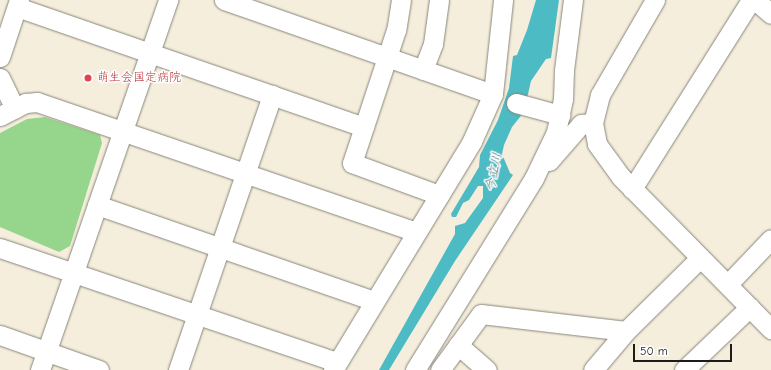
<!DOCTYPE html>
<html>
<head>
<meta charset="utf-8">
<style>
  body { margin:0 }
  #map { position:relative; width:771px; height:370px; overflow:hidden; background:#f5eedc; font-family:"Comic Neue","Klee One",sans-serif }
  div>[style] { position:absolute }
  .green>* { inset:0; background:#96d68c }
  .water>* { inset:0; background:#4dbbc4 }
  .roads { filter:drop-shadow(0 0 1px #88857c) drop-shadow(0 0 1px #88857c) }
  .minor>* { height:19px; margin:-9.5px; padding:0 9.5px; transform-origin:9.5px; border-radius:9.5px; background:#fff }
  .dots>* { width:11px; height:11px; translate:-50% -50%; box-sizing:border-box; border:2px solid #fff; border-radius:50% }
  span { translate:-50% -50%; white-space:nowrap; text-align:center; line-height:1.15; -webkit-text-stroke:3px #fff; paint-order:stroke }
  .health-label { font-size:12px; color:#be3a42 }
  .left { translate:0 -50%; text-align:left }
  .water-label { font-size:13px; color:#326468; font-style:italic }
  .scale { position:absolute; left:633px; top:344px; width:99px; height:18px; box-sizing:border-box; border:2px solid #1c1c1c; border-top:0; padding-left:5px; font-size:12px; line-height:14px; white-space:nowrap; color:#1c1c1c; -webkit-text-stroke:3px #fff; paint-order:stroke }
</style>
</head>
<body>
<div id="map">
  <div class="green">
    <i style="clip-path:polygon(45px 117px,100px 135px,102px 143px,70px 246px,59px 252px,0 227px,0 133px,27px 119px)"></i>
  </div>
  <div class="water">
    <i style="clip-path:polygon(536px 0,559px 0,551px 58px,546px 59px,531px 81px,524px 112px,512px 127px,504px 145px,502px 154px,510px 173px,513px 175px,455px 261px,389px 370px,379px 370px,455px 234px,455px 226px,465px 223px,483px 198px,483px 186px,478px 186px,469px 200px,463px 203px,456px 217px,452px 217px,451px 214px,479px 167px,480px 155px,498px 120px,509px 88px,513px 56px,517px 55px,527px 30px)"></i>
  </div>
  <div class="roads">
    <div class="minor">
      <i style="left:224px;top:0;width:285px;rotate:19.3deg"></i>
      <i style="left:401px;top:0;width:30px;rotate:99deg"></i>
      <i style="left:396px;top:30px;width:140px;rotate:108.3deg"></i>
      <i style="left:352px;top:163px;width:93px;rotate:20.2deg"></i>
      <i style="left:655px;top:0;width:110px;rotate:120.1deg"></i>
      <i style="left:600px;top:95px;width:29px;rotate:104deg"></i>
      <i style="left:593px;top:123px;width:21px;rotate:79deg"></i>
      <i style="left:597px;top:144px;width:41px;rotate:54deg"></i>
      <i style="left:621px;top:177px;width:214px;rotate:45.4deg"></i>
      <i style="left:755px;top:0;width:21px;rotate:41deg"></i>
      <i style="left:17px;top:7px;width:367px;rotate:19.1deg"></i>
      <i style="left:0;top:57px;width:60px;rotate:-71.6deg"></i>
      <i style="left:423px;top:70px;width:28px;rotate:-69deg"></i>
      <i style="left:433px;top:44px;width:44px;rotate:-82.2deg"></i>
      <i style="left:0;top:78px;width:34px;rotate:64deg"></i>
      <i style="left:516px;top:103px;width:46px;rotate:15.3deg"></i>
      <i style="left:0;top:116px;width:29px;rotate:-27deg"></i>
      <i style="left:26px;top:103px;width:11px;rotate:-5deg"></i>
      <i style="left:37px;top:102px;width:401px;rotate:18.9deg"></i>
      <i style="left:549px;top:161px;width:49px;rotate:-49.1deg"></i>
      <i style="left:581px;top:124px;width:12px;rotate:-5deg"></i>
      <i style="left:632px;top:189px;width:223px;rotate:-57.8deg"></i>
      <i style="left:97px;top:205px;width:293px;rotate:19.1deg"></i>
      <i style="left:0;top:248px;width:356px;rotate:18.7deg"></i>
      <i style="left:728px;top:284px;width:62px;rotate:-46.3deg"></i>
      <i style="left:0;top:335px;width:105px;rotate:19.5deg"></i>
      <i style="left:458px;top:345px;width:38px;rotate:41deg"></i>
      <i style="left:40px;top:370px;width:392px;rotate:-70.9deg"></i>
      <i style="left:178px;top:370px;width:291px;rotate:-71.1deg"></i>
      <i style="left:333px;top:370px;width:268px;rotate:-58.7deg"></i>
      <i style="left:472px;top:141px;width:51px;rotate:-65.9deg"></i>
      <i style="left:493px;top:94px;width:95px;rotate:-83.9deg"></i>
      <i style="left:415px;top:370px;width:226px;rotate:-58.2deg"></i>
      <i style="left:534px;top:178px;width:51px;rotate:-64.4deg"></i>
      <i style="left:556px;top:132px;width:34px;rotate:-78deg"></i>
      <i style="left:563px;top:99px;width:29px;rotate:-88deg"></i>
      <i style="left:564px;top:70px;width:71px;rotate:-82.7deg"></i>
      <i style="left:440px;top:370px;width:69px;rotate:-53.8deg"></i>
      <i style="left:481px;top:314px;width:146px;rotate:6.7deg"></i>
      <i style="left:626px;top:331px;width:104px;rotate:-44.6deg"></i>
      <i style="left:593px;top:370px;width:51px;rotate:-49.8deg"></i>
      <i style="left:684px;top:370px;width:91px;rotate:-43.7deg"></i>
    </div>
  </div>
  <div class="dots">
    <i style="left:88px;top:78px;background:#e0444e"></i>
  </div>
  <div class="health-label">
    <span class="left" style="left:97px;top:78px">萌生会国定病院</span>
  </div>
  <div class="water-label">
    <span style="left:494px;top:172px;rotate:-78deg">今立川</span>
  </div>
  <div class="scale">50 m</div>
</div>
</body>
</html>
